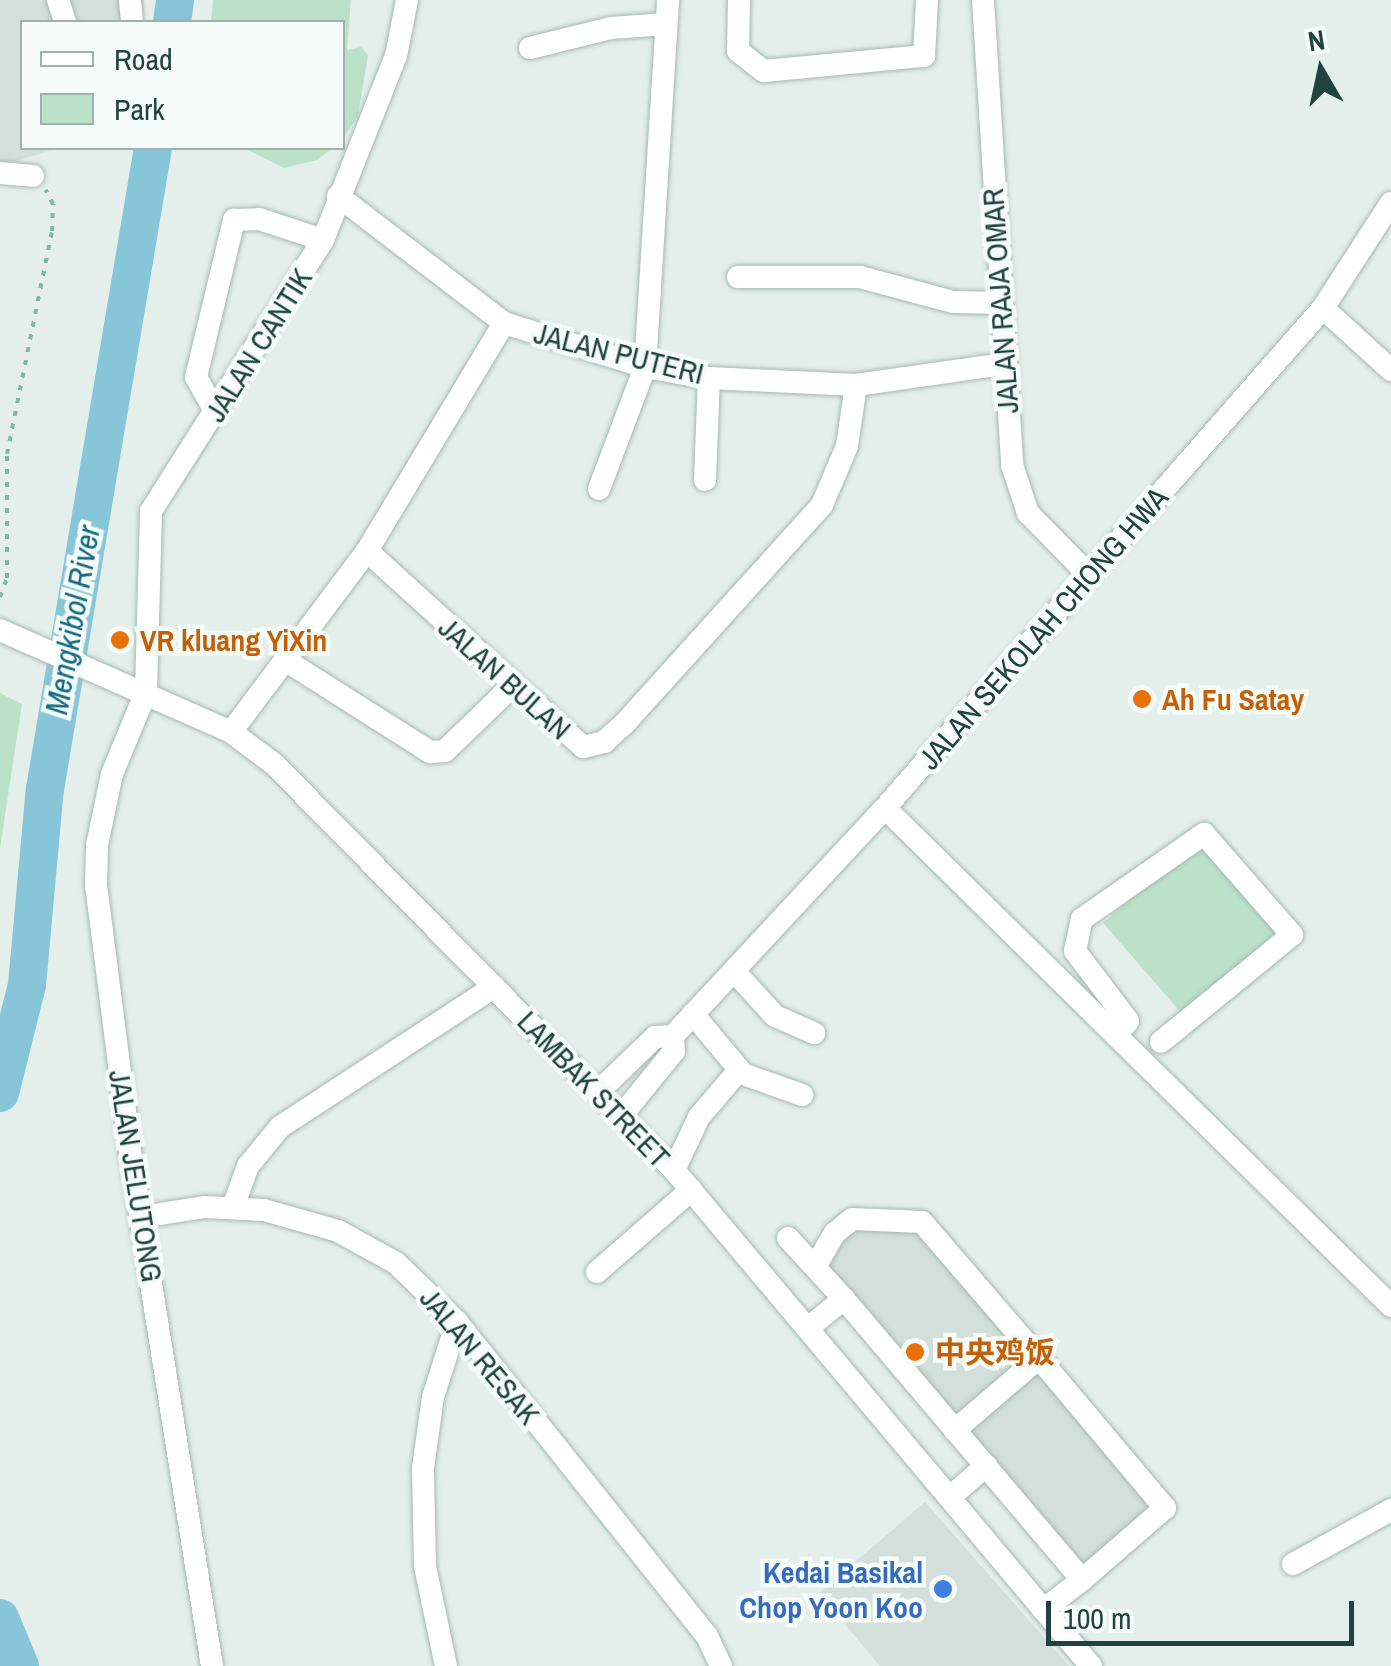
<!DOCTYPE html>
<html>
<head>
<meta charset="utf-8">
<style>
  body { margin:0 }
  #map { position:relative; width:1391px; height:1666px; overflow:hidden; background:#e4efeb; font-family:"Archivo Narrow","Noto Sans SC",sans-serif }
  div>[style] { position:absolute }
  .built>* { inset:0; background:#d2dfda }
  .green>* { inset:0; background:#bbe2c9; transform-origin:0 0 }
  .river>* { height:38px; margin:-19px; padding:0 19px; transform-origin:19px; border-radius:19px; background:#87c5d9 }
  .path>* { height:4px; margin-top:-2px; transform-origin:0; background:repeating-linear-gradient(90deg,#81b6a9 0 5px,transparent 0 13px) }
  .roads { filter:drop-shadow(0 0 2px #a6b8b3) drop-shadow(0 0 2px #a6b8b3) }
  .minor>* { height:22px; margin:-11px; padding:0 11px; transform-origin:11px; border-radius:11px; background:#fff }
  .dots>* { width:28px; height:28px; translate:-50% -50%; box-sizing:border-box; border:5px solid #f5fbf8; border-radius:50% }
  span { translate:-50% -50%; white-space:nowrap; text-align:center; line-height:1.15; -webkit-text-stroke:9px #f5fbf8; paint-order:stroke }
  .street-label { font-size:30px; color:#21433d }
  .food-label { font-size:30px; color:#c56008; font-weight:700 }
  .left { translate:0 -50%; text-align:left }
  .shop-label { font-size:30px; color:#366cbe; font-weight:700 }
  .right { translate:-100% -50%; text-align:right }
  .water-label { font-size:32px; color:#146986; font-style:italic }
  .legend { position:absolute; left:20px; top:20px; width:325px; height:130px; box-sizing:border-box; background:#f5fbf8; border:2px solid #a0b1ad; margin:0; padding:12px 18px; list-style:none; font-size:30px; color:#21433d }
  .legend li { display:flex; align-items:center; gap:20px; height:50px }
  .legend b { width:50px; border:2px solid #a0b1ad }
  .north { position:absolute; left:1271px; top:20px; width:100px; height:100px; -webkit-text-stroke:8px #f5fbf8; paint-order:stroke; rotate:351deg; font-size:28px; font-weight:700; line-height:40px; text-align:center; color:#21433d }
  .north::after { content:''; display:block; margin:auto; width:35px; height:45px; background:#21433d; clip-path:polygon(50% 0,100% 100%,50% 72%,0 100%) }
  .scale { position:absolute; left:1046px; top:1601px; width:308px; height:45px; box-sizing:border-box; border:5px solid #21433d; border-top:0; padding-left:12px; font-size:30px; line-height:35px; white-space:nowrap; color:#21433d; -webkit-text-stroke:8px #f5fbf8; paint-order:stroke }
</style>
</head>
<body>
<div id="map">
  <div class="built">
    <i style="clip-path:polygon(0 0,144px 0,142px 22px,22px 22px,22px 148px,58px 148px,0 166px)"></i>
    <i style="clip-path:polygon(851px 1215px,926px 1218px,1172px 1509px,1082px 1587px,802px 1259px)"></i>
    <i style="clip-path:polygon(925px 1502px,1069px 1666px,880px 1666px,819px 1593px)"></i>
  </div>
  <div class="green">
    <i style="clip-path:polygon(213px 0,351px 0,347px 50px,361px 47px,368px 55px,358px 116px,343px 139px,342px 22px,211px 22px)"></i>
    <i style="clip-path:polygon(244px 148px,332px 148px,317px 160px,284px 168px)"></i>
    <i style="clip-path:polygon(0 693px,22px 704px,0 848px)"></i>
    <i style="left:1202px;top:837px;width:121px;height:131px;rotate:49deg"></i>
  </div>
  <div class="river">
    <i style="left:172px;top:22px;width:22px;rotate:-82deg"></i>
    <i style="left:0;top:1093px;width:111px;rotate:-76deg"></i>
    <i style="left:27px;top:985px;width:197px;rotate:-84.8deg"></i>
    <i style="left:45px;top:789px;width:650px;rotate:-80.44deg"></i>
    <i style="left:0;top:1618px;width:52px;rotate:67.4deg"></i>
  </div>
  <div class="path">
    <i style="left:0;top:597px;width:20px;rotate:-70deg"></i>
    <i style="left:7px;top:578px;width:124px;rotate:-90deg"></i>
    <i style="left:7px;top:454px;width:227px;rotate:-78.6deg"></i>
    <i style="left:52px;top:231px;width:27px;rotate:-88deg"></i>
    <i style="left:53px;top:204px;width:16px;rotate:-117deg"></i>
  </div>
  <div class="roads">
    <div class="minor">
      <i style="left:58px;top:0;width:23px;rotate:72deg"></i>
      <i style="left:130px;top:0;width:22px;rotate:85deg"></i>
      <i style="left:739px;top:0;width:51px;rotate:91.1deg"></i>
      <i style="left:738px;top:51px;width:33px;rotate:38deg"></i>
      <i style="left:764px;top:71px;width:161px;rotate:-5.4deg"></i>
      <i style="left:924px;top:56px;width:56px;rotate:-86.9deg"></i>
      <i style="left:983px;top:0;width:466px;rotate:86.4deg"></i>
      <i style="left:1012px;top:465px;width:51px;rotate:71.6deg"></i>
      <i style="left:1028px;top:513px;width:86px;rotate:45.5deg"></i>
      <i style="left:530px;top:48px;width:83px;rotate:-13.9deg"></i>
      <i style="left:611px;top:28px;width:55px;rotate:-4.2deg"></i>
      <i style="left:0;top:173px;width:33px;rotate:5deg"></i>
      <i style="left:338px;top:196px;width:209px;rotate:37.4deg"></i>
      <i style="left:504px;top:323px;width:148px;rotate:17.3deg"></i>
      <i style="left:645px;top:367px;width:65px;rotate:9.8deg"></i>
      <i style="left:709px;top:378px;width:147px;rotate:2.7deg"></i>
      <i style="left:856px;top:385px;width:148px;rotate:-8.1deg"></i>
      <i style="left:738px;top:277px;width:122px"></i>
      <i style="left:860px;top:277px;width:96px;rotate:15deg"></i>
      <i style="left:953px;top:302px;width:46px;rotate:1.2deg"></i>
      <i style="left:1323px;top:308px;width:92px;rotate:42.4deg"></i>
      <i style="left:504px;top:323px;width:266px;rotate:121deg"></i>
      <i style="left:367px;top:551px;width:292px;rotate:42.2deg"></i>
      <i style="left:583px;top:747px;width:22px;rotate:-13deg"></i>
      <i style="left:604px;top:742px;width:30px;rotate:-42deg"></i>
      <i style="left:626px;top:722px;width:292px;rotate:-47.9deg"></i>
      <i style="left:822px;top:505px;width:64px;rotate:-67deg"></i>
      <i style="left:847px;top:446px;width:62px;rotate:-81.6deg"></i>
      <i style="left:216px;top:413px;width:41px;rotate:-119.1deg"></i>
      <i style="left:196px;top:377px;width:162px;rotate:-76.4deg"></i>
      <i style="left:234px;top:220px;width:25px;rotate:-2deg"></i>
      <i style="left:259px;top:219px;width:67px;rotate:18.2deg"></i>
      <i style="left:705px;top:480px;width:102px;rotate:-87.8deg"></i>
      <i style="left:599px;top:489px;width:130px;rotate:-69.3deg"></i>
      <i style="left:645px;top:367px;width:368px;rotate:-86.4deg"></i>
      <i style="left:0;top:630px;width:253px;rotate:23.8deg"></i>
      <i style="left:231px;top:732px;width:54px;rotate:36.7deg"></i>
      <i style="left:274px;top:764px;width:570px;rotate:45.43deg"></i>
      <i style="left:674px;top:1170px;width:648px;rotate:49.95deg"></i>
      <i style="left:285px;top:660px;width:172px;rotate:32.4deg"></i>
      <i style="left:430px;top:752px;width:15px;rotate:-4deg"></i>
      <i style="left:445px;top:751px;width:92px;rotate:-44.1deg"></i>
      <i style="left:231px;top:732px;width:226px;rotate:-53.1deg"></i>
      <i style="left:885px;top:808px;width:710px;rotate:44.54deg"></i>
      <i style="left:734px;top:971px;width:61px;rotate:47.7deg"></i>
      <i style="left:775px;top:1016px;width:43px;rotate:23.6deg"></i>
      <i style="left:693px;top:1014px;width:78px;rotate:50.2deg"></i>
      <i style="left:743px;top:1074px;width:63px;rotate:19.6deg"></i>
      <i style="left:1116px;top:1035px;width:18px;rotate:-49deg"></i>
      <i style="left:1128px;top:1021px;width:88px;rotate:-127.1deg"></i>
      <i style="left:1075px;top:951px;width:33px;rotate:-78deg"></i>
      <i style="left:1082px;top:919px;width:149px;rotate:-34.9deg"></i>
      <i style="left:1204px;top:834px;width:134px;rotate:48.9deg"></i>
      <i style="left:1292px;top:935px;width:169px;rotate:140.8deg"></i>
      <i style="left:598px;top:1092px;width:79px;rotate:-44deg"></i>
      <i style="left:655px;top:1037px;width:18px;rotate:-3deg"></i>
      <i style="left:673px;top:1036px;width:311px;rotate:-47.1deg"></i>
      <i style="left:885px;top:808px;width:665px;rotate:-48.78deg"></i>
      <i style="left:1323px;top:308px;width:125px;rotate:-57.1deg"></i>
      <i style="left:622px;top:1115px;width:82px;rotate:-50.9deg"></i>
      <i style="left:674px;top:1051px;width:15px;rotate:-94deg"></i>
      <i style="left:674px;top:1170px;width:59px;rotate:-64.7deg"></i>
      <i style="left:699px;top:1117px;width:62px;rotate:-49.6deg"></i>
      <i style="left:233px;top:1207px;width:44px;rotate:-69.9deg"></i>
      <i style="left:248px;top:1166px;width:50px;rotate:-50.6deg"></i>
      <i style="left:280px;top:1127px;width:256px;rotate:-33.2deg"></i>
      <i style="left:141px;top:1217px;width:65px;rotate:-8.9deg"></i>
      <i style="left:205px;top:1207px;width:59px;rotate:2.9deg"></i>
      <i style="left:264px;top:1210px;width:77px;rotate:15.8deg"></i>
      <i style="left:338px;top:1231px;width:66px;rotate:28.9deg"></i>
      <i style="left:396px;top:1263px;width:85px;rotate:44deg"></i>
      <i style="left:457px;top:1322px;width:401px;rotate:51.5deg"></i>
      <i style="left:707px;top:1636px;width:33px;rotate:65deg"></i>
      <i style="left:788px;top:1238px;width:83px;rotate:47.4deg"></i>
      <i style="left:815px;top:1267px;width:39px;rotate:-60deg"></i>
      <i style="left:835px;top:1233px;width:22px;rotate:-39deg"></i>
      <i style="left:852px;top:1219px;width:70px;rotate:2.5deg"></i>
      <i style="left:922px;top:1222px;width:179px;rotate:49.3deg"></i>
      <i style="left:1039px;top:1358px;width:111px;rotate:139.4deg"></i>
      <i style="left:597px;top:1272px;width:125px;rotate:-41.1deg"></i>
      <i style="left:809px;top:1327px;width:45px;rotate:-38.7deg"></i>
      <i style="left:844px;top:1299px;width:368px;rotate:49.7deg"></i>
      <i style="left:1082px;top:1580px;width:49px;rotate:142.4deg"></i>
      <i style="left:1039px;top:1358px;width:196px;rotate:50deg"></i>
      <i style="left:1165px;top:1508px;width:110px;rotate:139.1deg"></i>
      <i style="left:950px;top:1497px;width:48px;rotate:-40.7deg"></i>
      <i style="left:1293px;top:1564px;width:112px;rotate:-28.9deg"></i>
      <i style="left:212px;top:1666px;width:514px;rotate:-99.06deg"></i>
      <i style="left:131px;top:1158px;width:274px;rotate:-97.3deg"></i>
      <i style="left:96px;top:886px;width:41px;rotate:-88.6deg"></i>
      <i style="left:97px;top:845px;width:73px;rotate:-78.1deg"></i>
      <i style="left:112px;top:774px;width:89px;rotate:-67.5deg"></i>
      <i style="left:146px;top:692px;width:181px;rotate:-88.4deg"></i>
      <i style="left:151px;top:511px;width:321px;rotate:-57.6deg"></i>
      <i style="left:323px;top:240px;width:198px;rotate:-68.4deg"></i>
      <i style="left:396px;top:56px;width:57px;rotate:-78.9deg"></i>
      <i style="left:446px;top:1666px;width:102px;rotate:-101.9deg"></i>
      <i style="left:425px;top:1566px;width:98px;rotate:-91.2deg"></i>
      <i style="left:423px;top:1468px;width:72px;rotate:-82deg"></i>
      <i style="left:433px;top:1397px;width:79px;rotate:-72.3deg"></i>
    </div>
  </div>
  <div class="dots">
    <i style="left:120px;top:640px;background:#e8710a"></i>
    <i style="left:1142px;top:699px;background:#e8710a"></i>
    <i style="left:915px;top:1352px;background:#e8710a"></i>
    <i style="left:943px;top:1589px;background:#3f7fe0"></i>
  </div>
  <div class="street-label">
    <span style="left:1000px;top:301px;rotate:-94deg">JALAN RAJA OMAR</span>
    <span style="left:258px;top:345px;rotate:-58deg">JALAN CANTIK</span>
    <span style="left:619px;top:353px;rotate:14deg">JALAN PUTERI</span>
    <span style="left:1043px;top:628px;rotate:-49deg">JALAN SEKOLAH CHONG HWA</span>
    <span style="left:505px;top:678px;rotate:42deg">JALAN BULAN</span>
    <span style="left:594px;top:1089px;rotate:46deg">LAMBAK STREET</span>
    <span style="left:136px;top:1176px;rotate:81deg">JALAN JELUTONG</span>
    <span style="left:480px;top:1356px;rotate:50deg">JALAN RESAK</span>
  </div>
  <div class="food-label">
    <span class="left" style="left:140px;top:640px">VR kluang YiXin</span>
    <span class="left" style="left:1162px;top:699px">Ah Fu Satay</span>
    <span class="left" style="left:935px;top:1352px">中央鸡饭</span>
  </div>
  <div class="shop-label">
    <span class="right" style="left:923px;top:1589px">Kedai Basikal<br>Chop Yoon Koo</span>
  </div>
  <div class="water-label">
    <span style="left:73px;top:620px;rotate:-80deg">Mengkibol River</span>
  </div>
  <ul class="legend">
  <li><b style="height:12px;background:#fff"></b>Road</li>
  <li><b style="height:28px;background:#bbe2c9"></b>Park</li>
  </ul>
  <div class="north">N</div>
  <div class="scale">100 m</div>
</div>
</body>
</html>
